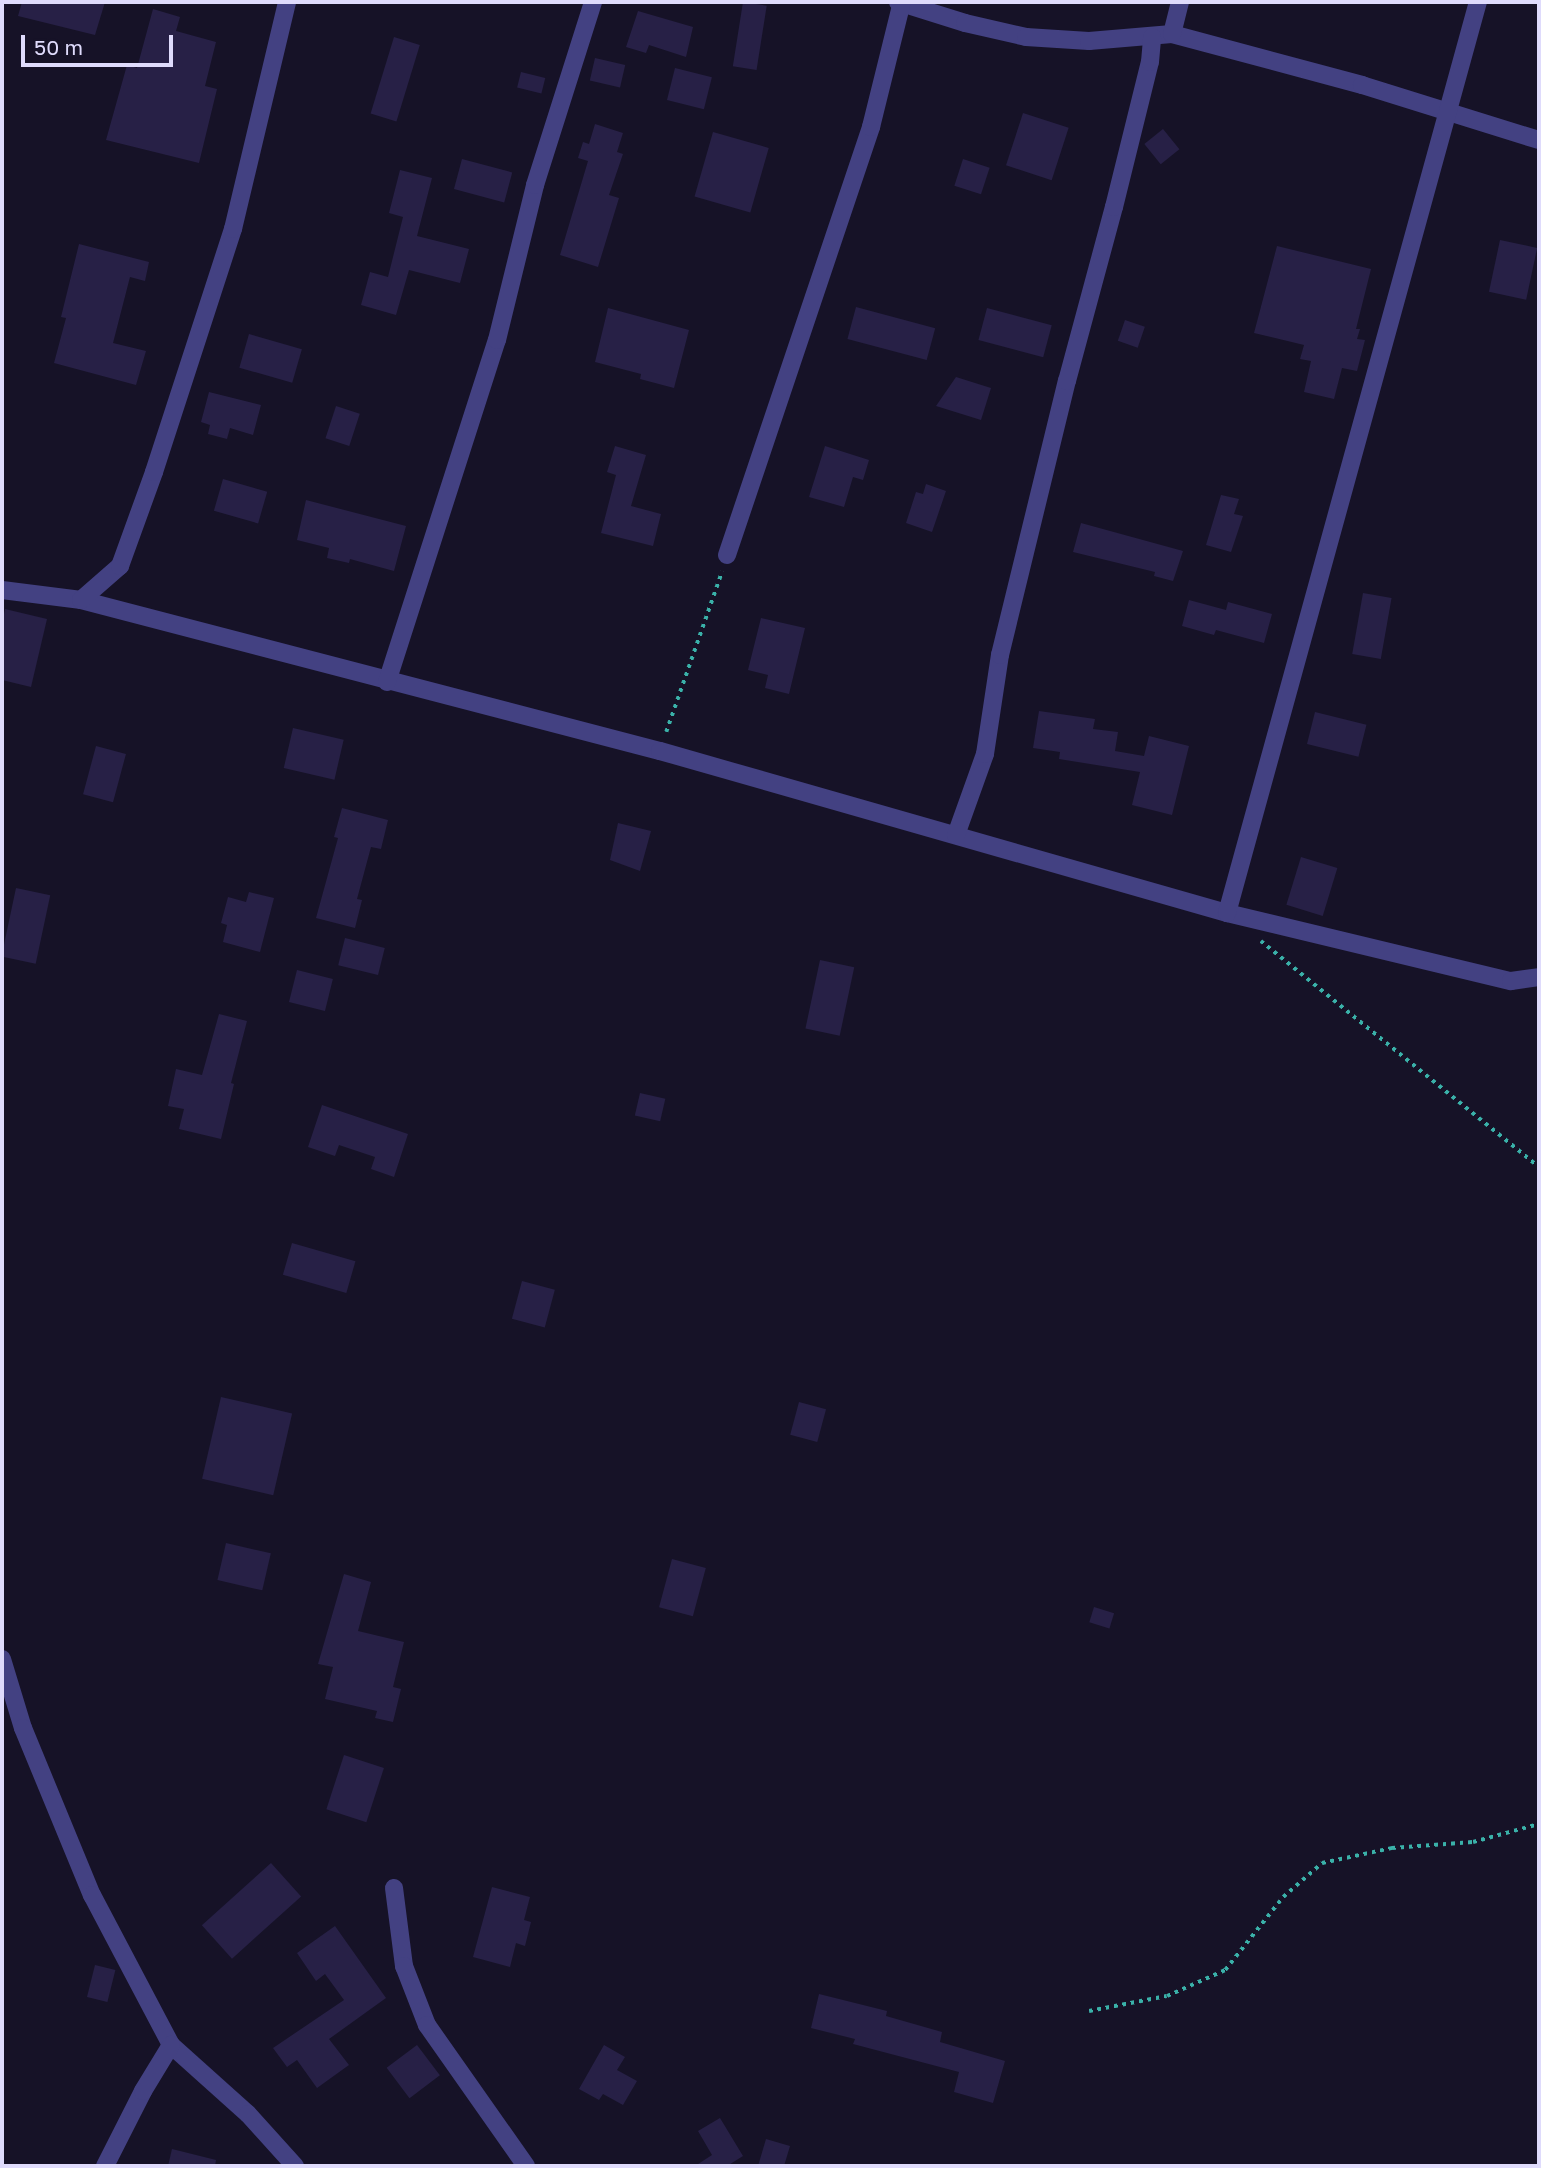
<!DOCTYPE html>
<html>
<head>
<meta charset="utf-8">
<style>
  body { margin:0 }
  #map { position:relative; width:1541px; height:2168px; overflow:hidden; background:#161227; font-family:"Golos Text",sans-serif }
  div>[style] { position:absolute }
  .building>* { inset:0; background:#272046; transform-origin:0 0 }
  .path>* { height:3.5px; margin-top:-1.75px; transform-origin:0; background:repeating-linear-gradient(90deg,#3ab1a9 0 3.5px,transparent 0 8.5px) }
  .minor>* { height:18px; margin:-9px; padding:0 9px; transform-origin:9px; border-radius:9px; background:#434182 }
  span { translate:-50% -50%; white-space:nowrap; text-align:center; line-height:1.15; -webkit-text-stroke:6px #161227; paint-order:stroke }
  .frame { position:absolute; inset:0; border:4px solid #dfdbfc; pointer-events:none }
  .scale { position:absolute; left:21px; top:35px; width:152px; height:32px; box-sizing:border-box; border:4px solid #dfdbfc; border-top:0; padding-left:9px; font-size:21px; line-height:24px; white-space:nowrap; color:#dfdbfc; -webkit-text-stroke:5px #161227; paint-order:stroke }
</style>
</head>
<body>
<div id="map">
  <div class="building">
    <i style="clip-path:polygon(22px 2px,105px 2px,95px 35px,18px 16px)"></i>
    <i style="left:743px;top:2px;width:24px;height:65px;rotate:9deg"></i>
    <i style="clip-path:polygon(153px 9px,180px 17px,176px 31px,216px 42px,205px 86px,217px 89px,199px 163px,106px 140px,127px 65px,137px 68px)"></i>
    <i style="clip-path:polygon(638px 11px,693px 27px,686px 57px,649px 45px,646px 53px,626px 47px)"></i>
    <i style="left:394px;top:37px;width:27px;height:80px;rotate:17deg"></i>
    <i style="left:595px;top:58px;width:31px;height:23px;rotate:13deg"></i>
    <i style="left:675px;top:68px;width:38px;height:33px;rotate:14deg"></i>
    <i style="left:521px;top:72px;width:25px;height:16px;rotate:14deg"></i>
    <i style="left:1023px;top:113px;width:48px;height:55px;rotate:18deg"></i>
    <i style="clip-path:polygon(595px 124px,623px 133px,617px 152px,623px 154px,609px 195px,619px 198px,598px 267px,560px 255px,588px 161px,578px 158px,583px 142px,589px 144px)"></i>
    <i style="left:1163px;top:129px;width:26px;height:24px;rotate:51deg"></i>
    <i style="left:713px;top:132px;width:58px;height:67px;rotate:16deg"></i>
    <i style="left:462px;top:159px;width:52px;height:31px;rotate:15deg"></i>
    <i style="left:963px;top:159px;width:28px;height:28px;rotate:18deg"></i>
    <i style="clip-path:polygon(400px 170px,432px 178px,417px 236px,469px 249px,460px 283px,409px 270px,396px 315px,361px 305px,370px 272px,388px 277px,403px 217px,389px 213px)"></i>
    <i style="left:1500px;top:240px;width:38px;height:53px;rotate:12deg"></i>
    <i style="clip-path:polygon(79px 244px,149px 262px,145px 281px,130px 277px,113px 343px,146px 351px,136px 385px,54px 363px,66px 318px,61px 317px)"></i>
    <i style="clip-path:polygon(1277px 246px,1371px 269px,1356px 329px,1360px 329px,1357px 339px,1365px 340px,1357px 371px,1342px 368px,1334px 399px,1304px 392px,1311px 361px,1300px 359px,1304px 345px,1254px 333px)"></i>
    <i style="left:856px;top:307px;width:82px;height:33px;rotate:15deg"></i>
    <i style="clip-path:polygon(608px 308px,689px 330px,674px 388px,640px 379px,641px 374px,595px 362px)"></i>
    <i style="left:987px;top:308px;width:67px;height:33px;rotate:15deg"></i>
    <i style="left:1125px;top:320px;width:21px;height:22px;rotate:19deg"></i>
    <i style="left:249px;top:334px;width:55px;height:35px;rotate:16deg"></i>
    <i style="clip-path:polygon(956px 377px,991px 388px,981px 420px,936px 406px)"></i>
    <i style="clip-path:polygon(209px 392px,261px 405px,253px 435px,230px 428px,227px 439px,208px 434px,210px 425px,201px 422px)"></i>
    <i style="left:336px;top:406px;width:25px;height:34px;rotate:18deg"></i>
    <i style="clip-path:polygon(615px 446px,646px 455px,631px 506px,661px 514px,653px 546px,601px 533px,616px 475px,607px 472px)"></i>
    <i style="clip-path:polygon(825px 446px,869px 460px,863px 480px,853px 477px,844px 507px,809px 497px)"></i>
    <i style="left:223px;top:479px;width:46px;height:33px;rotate:16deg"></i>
    <i style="clip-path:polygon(926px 484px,946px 491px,932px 532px,906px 523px,916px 492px,923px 494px)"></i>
    <i style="clip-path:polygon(1221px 495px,1239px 499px,1234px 514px,1243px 516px,1231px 552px,1206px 545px)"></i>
    <i style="clip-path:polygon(306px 500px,406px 526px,394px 571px,350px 559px,349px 563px,327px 558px,329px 548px,297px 540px)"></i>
    <i style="clip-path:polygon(1081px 523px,1183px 551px,1173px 581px,1154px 576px,1155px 572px,1073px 552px)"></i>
    <i style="left:1363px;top:593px;width:29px;height:62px;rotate:10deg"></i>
    <i style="clip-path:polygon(1189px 600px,1226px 610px,1228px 602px,1272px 614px,1264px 643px,1216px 630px,1214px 635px,1182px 626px)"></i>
    <i style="clip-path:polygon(5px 609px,47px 619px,31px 687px,2px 680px,2px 624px)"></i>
    <i style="clip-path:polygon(761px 618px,805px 628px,789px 694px,765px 688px,768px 675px,748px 670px)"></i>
    <i style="clip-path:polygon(1039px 711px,1095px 719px,1093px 729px,1118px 732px,1115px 751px,1144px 756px,1149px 736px,1189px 746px,1172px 815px,1132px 805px,1140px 772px,1059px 759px,1060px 752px,1033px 748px)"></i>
    <i style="left:1315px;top:712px;width:53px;height:33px;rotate:14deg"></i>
    <i style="left:293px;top:728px;width:52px;height:41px;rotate:13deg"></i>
    <i style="left:96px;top:746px;width:31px;height:50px;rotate:15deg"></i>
    <i style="clip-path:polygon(342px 808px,388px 820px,381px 849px,371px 847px,357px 899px,362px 900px,355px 928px,316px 918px,338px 838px,334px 837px)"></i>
    <i style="clip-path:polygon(618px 823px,651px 831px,640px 871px,610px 860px)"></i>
    <i style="left:1301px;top:857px;width:38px;height:50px;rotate:17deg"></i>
    <i style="left:16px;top:888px;width:35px;height:70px;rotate:12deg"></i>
    <i style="clip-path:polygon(249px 892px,274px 898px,260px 952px,223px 942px,227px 925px,221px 923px,228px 897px,246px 902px)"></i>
    <i style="left:345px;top:938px;width:41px;height:28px;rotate:14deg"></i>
    <i style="left:820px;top:960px;width:35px;height:70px;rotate:12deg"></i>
    <i style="left:297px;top:970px;width:37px;height:33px;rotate:14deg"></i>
    <i style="clip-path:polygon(219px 1014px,247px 1021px,231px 1083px,234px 1084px,221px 1139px,179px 1129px,184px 1109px,168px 1106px,176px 1069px,202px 1075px)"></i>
    <i style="left:640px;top:1093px;width:26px;height:23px;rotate:13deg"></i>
    <i style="clip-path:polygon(322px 1105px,408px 1134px,394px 1177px,371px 1169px,375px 1157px,339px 1145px,335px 1156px,308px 1147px)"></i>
    <i style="left:292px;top:1243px;width:66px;height:33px;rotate:16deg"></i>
    <i style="left:522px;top:1281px;width:34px;height:39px;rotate:15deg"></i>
    <i style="left:221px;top:1397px;width:73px;height:84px;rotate:13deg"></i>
    <i style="left:799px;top:1402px;width:28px;height:34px;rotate:15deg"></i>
    <i style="left:226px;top:1543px;width:46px;height:38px;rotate:13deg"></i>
    <i style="left:672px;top:1559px;width:35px;height:50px;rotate:15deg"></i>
    <i style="clip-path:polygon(344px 1574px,371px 1582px,358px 1631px,404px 1642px,393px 1687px,401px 1689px,393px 1722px,375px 1718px,377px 1711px,325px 1699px,333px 1667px,318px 1664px)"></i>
    <i style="left:1094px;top:1607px;width:21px;height:16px;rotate:17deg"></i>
    <i style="left:344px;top:1755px;width:42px;height:57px;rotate:18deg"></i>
    <i style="left:271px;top:1863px;width:45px;height:93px;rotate:48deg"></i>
    <i style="clip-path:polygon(492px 1887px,530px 1897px,524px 1920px,531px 1922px,525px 1946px,516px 1943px,510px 1967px,473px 1957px)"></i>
    <i style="clip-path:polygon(335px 1926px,386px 1998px,329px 2039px,349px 2065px,317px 2088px,297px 2060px,287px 2067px,273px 2048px,344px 2000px,325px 1974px,316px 1981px,297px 1953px)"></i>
    <i style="left:95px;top:1965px;width:21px;height:33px;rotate:14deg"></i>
    <i style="clip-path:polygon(819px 1994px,887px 2011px,886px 2016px,942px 2032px,940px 2042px,1005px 2061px,993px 2103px,954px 2092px,959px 2072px,853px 2044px,855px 2039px,811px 2028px)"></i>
    <i style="left:417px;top:2045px;width:38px;height:38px;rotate:53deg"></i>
    <i style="clip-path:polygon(604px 2045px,625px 2057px,617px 2070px,637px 2081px,623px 2105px,603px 2094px,599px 2100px,579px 2089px)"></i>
    <i style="clip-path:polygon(720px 2118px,743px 2156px,727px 2166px,695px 2166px,712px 2155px,698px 2131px)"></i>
    <i style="clip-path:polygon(766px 2139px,790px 2146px,784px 2166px,758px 2166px)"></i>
    <i style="clip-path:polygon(172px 2149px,216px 2160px,215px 2166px,168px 2166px)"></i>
  </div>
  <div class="path">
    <i style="left:666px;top:732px;width:170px;rotate:-70.8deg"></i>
    <i style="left:1261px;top:941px;width:358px;rotate:39.1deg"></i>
    <i style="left:1089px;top:2011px;width:79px;rotate:-10.9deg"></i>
    <i style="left:1167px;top:1996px;width:64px;rotate:-24.1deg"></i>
    <i style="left:1225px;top:1970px;width:93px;rotate:-51.5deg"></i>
    <i style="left:1283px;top:1897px;width:52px;rotate:-41.1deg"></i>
    <i style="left:1322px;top:1863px;width:72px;rotate:-12.1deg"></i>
    <i style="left:1392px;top:1848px;width:81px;rotate:-4.2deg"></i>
    <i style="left:1473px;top:1842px;width:68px;rotate:-15.3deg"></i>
  </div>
  <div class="minor">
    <i style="left:898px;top:2px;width:70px;rotate:17.4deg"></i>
    <i style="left:965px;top:23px;width:63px;rotate:12.9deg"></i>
    <i style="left:1026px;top:37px;width:63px;rotate:3.6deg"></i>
    <i style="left:1089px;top:41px;width:83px;rotate:-4.8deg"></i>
    <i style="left:1172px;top:34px;width:197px;rotate:15deg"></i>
    <i style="left:1362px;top:85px;width:185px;rotate:17.3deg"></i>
    <i style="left:1172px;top:34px;width:33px;rotate:-76deg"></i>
    <i style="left:727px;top:555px;width:452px;rotate:-71.4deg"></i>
    <i style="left:871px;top:127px;width:129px;rotate:-76.1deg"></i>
    <i style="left:2px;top:590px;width:80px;rotate:7.2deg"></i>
    <i style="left:81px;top:600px;width:598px;rotate:14.62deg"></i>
    <i style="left:660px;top:751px;width:590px;rotate:15.95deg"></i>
    <i style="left:1227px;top:913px;width:292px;rotate:13.5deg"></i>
    <i style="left:1511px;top:981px;width:28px;rotate:-8deg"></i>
    <i style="left:81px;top:600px;width:52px;rotate:-41.1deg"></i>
    <i style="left:120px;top:566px;width:100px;rotate:-70.1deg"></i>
    <i style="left:154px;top:472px;width:256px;rotate:-72deg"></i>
    <i style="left:233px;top:229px;width:233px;rotate:-76.6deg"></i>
    <i style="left:387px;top:682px;width:359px;rotate:-72.2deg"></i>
    <i style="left:497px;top:340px;width:160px;rotate:-76.2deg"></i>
    <i style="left:535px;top:185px;width:192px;rotate:-72.4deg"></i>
    <i style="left:956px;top:835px;width:86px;rotate:-70.3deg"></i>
    <i style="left:985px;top:754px;width:100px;rotate:-81.4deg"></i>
    <i style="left:1000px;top:655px;width:282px;rotate:-76.3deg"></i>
    <i style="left:1067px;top:381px;width:180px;rotate:-74.9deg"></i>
    <i style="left:1114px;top:207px;width:149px;rotate:-76.1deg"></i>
    <i style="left:1150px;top:62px;width:25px;rotate:-85deg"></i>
    <i style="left:1227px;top:913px;width:945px;rotate:-74.6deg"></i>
    <i style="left:2px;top:1659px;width:72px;rotate:73.1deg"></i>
    <i style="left:23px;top:1728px;width:181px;rotate:67.6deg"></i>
    <i style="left:92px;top:1895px;width:170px;rotate:62.2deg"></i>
    <i style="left:171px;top:2045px;width:103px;rotate:41.9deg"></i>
    <i style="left:248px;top:2114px;width:70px;rotate:47.9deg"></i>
    <i style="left:394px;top:1888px;width:79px;rotate:82.7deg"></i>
    <i style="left:404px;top:1966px;width:63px;rotate:68.7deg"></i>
    <i style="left:427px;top:2025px;width:172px;rotate:54.9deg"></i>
    <i style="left:105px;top:2166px;width:84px;rotate:-63.1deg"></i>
    <i style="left:143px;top:2091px;width:54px;rotate:-58.7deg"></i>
  </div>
  <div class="frame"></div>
  <div class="scale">50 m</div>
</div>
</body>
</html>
